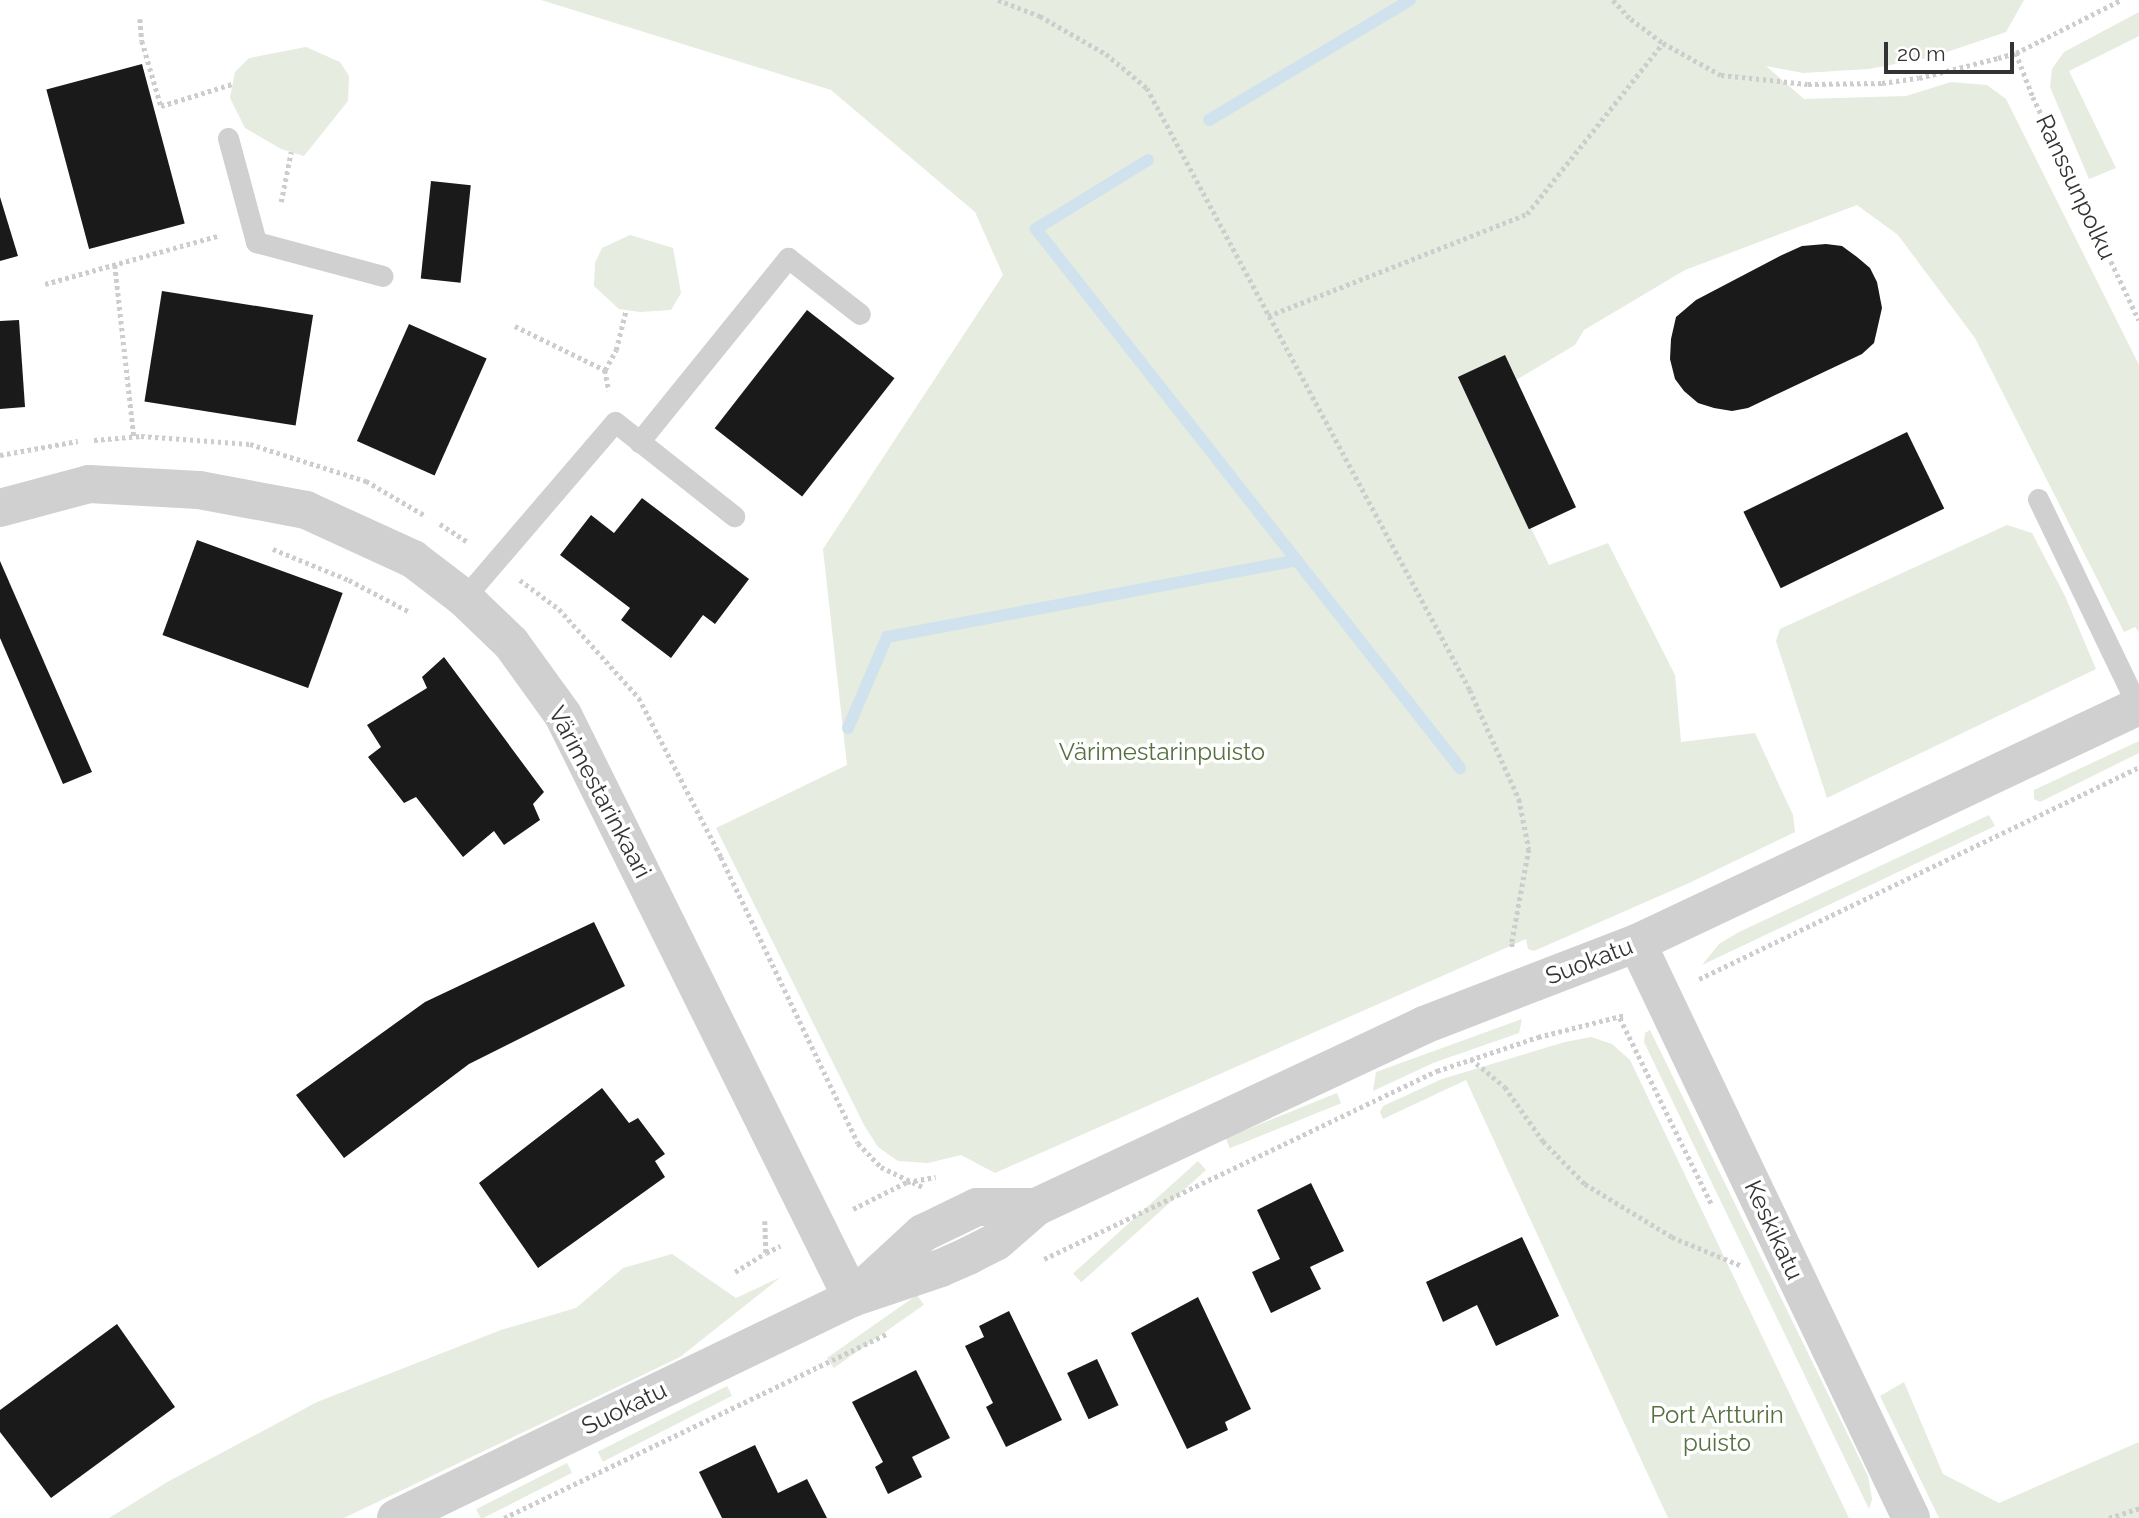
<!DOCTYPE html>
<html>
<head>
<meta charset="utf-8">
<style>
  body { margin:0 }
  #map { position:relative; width:2139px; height:1518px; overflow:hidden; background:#fff; font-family:Raleway,sans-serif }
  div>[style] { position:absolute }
  .green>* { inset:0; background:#e6ecdf; transform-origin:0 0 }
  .stream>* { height:12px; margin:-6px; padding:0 6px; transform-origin:6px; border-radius:6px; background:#cfe2ee }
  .building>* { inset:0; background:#1a1a1a; transform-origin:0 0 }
  .path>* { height:4.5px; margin-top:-2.25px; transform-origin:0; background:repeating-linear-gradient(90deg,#cdcdcd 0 3.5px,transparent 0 7px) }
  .service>* { height:21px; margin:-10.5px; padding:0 10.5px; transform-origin:10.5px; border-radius:10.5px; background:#d0d0d0 }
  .minor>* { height:38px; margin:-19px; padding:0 19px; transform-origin:19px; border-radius:19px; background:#d0d0d0 }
  .tertiary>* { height:38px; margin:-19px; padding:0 19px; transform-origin:19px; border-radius:19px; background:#d0d0d0 }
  span { translate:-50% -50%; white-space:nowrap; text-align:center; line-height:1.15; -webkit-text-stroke:7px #fff; paint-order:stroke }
  .street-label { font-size:24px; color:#333 }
  .park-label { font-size:24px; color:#56703f }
  .scale { position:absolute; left:1884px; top:42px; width:130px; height:32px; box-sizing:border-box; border:4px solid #333; border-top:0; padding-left:9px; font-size:21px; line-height:24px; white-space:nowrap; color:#333; -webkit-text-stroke:5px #fff; paint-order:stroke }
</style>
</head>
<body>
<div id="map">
  <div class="green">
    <i style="clip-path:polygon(541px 0,2024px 0,2006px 32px,1932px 57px,1869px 69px,1803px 73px,1766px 66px,1804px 99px,1906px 96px,1951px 82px,1987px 85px,2006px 99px,2139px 365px,2139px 632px,2135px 627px,2124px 632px,1975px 338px,1898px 235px,1857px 205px,1685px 270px,1584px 330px,1575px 345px,1516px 380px,1458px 378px,1549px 565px,1608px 543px,1675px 675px,1681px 742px,1755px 733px,1793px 815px,1795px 832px,1689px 883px,1534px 951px,1528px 949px,1526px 939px,995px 1173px,961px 1155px,928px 1163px,898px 1161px,878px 1147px,864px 1125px,716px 828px,847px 765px,823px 549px,1003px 275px,975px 212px,831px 90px)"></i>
    <i style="clip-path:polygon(2139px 12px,2139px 36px,2069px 71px,2116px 168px,2089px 179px,2050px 87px,2052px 69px,2064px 52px)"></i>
    <i style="clip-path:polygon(306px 47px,340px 62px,349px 76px,348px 101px,304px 156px,281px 149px,245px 128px,230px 98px,235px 72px,249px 58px)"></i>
    <i style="clip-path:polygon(630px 235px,673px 248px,681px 293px,671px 310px,640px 312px,619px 309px,594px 286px,595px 263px,602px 248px)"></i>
    <i style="clip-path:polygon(2007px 525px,2032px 533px,2065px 596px,2096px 669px,1827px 798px,1776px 641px,1780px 629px)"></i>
    <i style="clip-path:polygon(2139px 741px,2139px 753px,2040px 802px,2034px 799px,2034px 790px)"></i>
    <i style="clip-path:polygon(1989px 815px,1995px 826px,1702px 965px,1719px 944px,1739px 932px)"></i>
    <i style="clip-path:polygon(1522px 1019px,1519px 1033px,1433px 1063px,1373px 1091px,1376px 1072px)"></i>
    <i style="clip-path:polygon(1650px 1030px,1868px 1476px,1872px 1499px,1869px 1509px,1644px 1042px,1645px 1033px)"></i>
    <i style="clip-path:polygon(1591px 1037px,1612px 1044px,1630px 1060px,1849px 1518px,1668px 1518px,1466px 1080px,1383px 1119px,1380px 1112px,1383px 1106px,1442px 1079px,1565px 1042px)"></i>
    <i style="left:1337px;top:1093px;width:11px;height:120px;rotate:68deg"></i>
    <i style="left:1198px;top:1161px;width:12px;height:168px;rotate:48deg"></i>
    <i style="clip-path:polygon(672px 1254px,736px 1298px,781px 1277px,680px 1357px,344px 1518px,109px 1518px,169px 1481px,317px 1402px,501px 1330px,576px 1308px,623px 1268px)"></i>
    <i style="left:917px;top:1295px;width:12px;height:110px;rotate:55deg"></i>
    <i style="clip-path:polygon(1904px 1382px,1943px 1474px,1999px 1503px,2139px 1442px,2139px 1518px,1939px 1518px,1880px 1396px)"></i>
    <i style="left:727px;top:1386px;width:11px;height:145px;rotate:63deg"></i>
    <i style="left:567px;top:1463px;width:11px;height:102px;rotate:63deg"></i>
  </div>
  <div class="stream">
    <i style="left:1209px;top:120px;width:234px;rotate:-30.8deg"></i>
    <i style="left:1148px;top:160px;width:132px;rotate:148.4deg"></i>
    <i style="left:1036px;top:229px;width:686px;rotate:51.81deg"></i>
    <i style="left:848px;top:728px;width:99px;rotate:-66.8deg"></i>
    <i style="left:887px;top:637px;width:417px;rotate:-10.6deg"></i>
  </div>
  <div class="building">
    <i style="left:142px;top:64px;width:165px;height:99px;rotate:75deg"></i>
    <i style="left:431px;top:181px;width:40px;height:98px;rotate:6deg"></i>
    <i style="clip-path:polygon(0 197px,18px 256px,0 261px)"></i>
    <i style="clip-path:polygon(1826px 244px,1842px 246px,1857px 257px,1870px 268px,1877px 282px,1882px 308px,1874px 343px,1862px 354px,1748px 408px,1732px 411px,1714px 408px,1698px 403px,1684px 391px,1675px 379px,1670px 359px,1671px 339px,1676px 317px,1696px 300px,1782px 255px,1802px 246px)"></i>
    <i style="left:162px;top:291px;width:153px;height:112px;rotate:9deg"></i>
    <i style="left:807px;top:310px;width:111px;height:150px;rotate:38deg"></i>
    <i style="clip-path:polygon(19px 320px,25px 407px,0 409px,0 321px)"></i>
    <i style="left:409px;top:324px;width:85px;height:128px;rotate:24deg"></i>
    <i style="left:1505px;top:355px;width:168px;height:52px;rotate:65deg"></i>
    <i style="left:1907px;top:432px;width:85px;height:182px;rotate:64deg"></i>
    <i style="clip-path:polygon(642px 498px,749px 579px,715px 624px,703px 615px,671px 658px,621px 620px,630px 608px,560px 555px,591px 515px,614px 533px)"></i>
    <i style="left:197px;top:540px;width:155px;height:101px;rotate:20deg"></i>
    <i style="clip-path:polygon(0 561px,92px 772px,63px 784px,0 638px)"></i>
    <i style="clip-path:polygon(444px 657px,544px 792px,533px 804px,540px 820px,504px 845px,494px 831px,463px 857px,416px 797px,404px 803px,368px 757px,381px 747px,367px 725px,427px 688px,422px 677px)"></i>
    <i style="clip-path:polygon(594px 922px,625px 986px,469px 1064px,344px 1158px,296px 1095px,425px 1002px)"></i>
    <i style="clip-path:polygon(602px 1088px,629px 1123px,638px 1118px,665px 1154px,655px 1161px,665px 1177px,538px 1268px,479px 1183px)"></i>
    <i style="clip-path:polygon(1311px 1183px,1344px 1251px,1310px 1267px,1321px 1289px,1271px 1313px,1252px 1272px,1280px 1259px,1257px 1210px)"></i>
    <i style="clip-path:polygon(1522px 1237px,1559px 1316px,1496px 1346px,1477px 1305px,1443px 1322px,1426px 1282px)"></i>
    <i style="clip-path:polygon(1198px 1297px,1251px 1409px,1225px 1422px,1228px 1430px,1187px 1449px,1131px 1333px)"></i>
    <i style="clip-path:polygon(1009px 1311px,1062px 1420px,1006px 1447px,986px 1407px,993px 1403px,965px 1346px,984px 1337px,979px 1326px)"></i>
    <i style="clip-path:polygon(117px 1324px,175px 1407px,51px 1498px,0 1432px,0 1410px)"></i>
    <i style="left:1097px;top:1359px;width:51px;height:33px;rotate:65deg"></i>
    <i style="clip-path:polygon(916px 1370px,950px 1438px,912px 1457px,922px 1477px,888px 1494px,875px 1467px,883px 1462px,852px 1402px)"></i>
    <i style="clip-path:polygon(755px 1445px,778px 1493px,807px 1479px,827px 1518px,722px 1518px,699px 1472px)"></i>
  </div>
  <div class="path">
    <i style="left:998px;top:0;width:45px;rotate:20.9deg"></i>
    <i style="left:1040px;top:16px;width:76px;rotate:29.9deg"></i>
    <i style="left:1106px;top:54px;width:53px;rotate:39.7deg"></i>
    <i style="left:1147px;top:88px;width:683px;rotate:61.78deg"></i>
    <i style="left:1470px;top:690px;width:120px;rotate:65.8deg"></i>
    <i style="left:1519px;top:799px;width:51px;rotate:78.7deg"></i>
    <i style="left:1529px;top:849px;width:96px;rotate:100.3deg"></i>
    <i style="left:1512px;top:943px;width:6px;rotate:81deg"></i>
    <i style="left:1613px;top:0;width:26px;rotate:47deg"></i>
    <i style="left:1631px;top:19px;width:40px;rotate:37deg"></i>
    <i style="left:1663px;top:43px;width:66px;rotate:28.9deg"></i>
    <i style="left:1721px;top:75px;width:87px;rotate:5.9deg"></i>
    <i style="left:1808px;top:84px;width:74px;rotate:-0.8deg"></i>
    <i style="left:1882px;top:83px;width:37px;rotate:-8deg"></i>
    <i style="left:1919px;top:78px;width:81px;rotate:-14.2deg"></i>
    <i style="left:1998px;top:58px;width:19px;rotate:-16deg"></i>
    <i style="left:2016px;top:53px;width:118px;rotate:-26.8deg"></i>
    <i style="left:140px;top:19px;width:22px;rotate:85deg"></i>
    <i style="left:142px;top:41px;width:68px;rotate:73.7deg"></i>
    <i style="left:161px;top:106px;width:74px;rotate:-17.2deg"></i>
    <i style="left:2016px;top:53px;width:47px;rotate:68.9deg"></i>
    <i style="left:2033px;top:97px;width:247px;rotate:64.6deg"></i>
    <i style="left:281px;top:202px;width:51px;rotate:-78.7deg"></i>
    <i style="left:115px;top:265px;width:173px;rotate:83.7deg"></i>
    <i style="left:45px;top:284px;width:182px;rotate:-15.6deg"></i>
    <i style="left:1268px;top:316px;width:278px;rotate:-21.5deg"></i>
    <i style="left:1527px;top:214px;width:218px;rotate:-51.5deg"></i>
    <i style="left:515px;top:326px;width:100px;rotate:26.1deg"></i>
    <i style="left:605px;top:370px;width:21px;rotate:79deg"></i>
    <i style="left:605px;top:370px;width:23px;rotate:-61deg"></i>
    <i style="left:616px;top:350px;width:41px;rotate:-76deg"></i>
    <i style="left:94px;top:440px;width:47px;rotate:-4.9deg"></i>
    <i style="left:141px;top:436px;width:109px;rotate:4.2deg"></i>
    <i style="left:250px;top:444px;width:122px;rotate:17.7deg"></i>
    <i style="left:366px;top:481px;width:69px;rotate:30.3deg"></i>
    <i style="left:0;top:455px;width:79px;rotate:-10.2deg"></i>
    <i style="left:440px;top:524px;width:33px;rotate:33deg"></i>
    <i style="left:273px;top:549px;width:82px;rotate:22.2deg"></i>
    <i style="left:349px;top:580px;width:67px;rotate:27.7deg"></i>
    <i style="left:520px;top:580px;width:49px;rotate:36.6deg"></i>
    <i style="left:559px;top:609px;width:120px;rotate:48deg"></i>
    <i style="left:639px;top:698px;width:179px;rotate:62.7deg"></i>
    <i style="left:721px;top:857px;width:317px;rotate:64.4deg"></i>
    <i style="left:858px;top:1143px;width:33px;rotate:46deg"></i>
    <i style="left:881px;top:1167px;width:47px;rotate:25.5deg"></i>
    <i style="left:1699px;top:979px;width:488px;rotate:-25.7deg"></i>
    <i style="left:1620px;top:1018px;width:208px;rotate:63.8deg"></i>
    <i style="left:1471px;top:1059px;width:44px;rotate:39.5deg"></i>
    <i style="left:1505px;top:1087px;width:66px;rotate:54.9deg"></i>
    <i style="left:1543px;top:1141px;width:60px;rotate:45.7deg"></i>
    <i style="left:1585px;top:1184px;width:102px;rotate:31.3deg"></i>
    <i style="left:1672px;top:1237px;width:76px;rotate:22.5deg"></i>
    <i style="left:853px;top:1209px;width:60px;rotate:-26.6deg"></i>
    <i style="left:907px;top:1182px;width:29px;rotate:-10deg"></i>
    <i style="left:765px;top:1221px;width:32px;rotate:88deg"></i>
    <i style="left:766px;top:1253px;width:16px;rotate:-27deg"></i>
    <i style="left:1044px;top:1259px;width:436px;rotate:-25.6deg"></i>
    <i style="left:1437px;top:1071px;width:107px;rotate:-18.6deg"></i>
    <i style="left:1538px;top:1037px;width:90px;rotate:-14.2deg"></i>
    <i style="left:735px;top:1272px;width:36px;rotate:-32deg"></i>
    <i style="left:504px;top:1518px;width:426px;rotate:-25.7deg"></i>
    <i style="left:2109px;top:1518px;width:32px;rotate:-18deg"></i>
  </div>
  <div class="service">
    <i style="left:228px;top:138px;width:108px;rotate:74.9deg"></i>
    <i style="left:256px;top:242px;width:131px;rotate:15deg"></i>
    <i style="left:639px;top:442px;width:237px;rotate:-51deg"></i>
    <i style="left:788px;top:258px;width:91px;rotate:37.9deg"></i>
    <i style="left:2038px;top:499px;width:231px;rotate:64.3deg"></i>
    <i style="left:464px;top:598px;width:232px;rotate:-49.4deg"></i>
    <i style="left:615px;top:422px;width:152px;rotate:38.3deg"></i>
  </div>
  <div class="minor">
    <i style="left:0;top:508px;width:92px;rotate:-15.1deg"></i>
    <i style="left:89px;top:484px;width:110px;rotate:3.1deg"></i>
    <i style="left:199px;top:490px;width:109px;rotate:10.6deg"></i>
    <i style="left:306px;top:510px;width:118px;rotate:24.6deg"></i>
    <i style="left:413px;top:559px;width:64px;rotate:37.4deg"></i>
    <i style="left:464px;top:598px;width:65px;rotate:43.8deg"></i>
    <i style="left:511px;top:643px;width:89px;rotate:54.2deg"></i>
    <i style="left:563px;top:715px;width:651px;rotate:63.63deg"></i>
    <i style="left:1637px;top:943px;width:637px;rotate:64.52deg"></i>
  </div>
  <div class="tertiary">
    <i style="left:862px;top:1289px;width:83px;rotate:-42.6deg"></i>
    <i style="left:923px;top:1233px;width:60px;rotate:-25.7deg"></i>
    <i style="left:977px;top:1207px;width:59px"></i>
    <i style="left:396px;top:1518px;width:506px;rotate:-25.76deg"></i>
    <i style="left:852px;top:1298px;width:94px;rotate:-18.6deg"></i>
    <i style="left:941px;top:1268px;width:30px;rotate:-24deg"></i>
    <i style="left:968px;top:1256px;width:31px;rotate:-27deg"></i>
    <i style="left:996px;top:1242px;width:53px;rotate:-41.2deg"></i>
    <i style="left:1036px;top:1207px;width:429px;rotate:-25.1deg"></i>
    <i style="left:1424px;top:1025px;width:228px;rotate:-21.1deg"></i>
    <i style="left:1637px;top:943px;width:555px;rotate:-25.27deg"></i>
  </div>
  <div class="street-label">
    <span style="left:2076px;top:187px;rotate:65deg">Ranssunpolku</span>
    <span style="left:600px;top:792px;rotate:62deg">Värimestarinkaari</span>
    <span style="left:1589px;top:961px;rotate:-21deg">Suokatu</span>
    <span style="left:1774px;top:1230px;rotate:65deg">Keskikatu</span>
    <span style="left:624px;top:1408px;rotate:-26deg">Suokatu</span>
  </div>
  <div class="park-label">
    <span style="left:1162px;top:752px">Värimestarinpuisto</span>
    <span style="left:1717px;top:1429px">Port Artturin<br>puisto</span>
  </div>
  <div class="scale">20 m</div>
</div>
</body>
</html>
